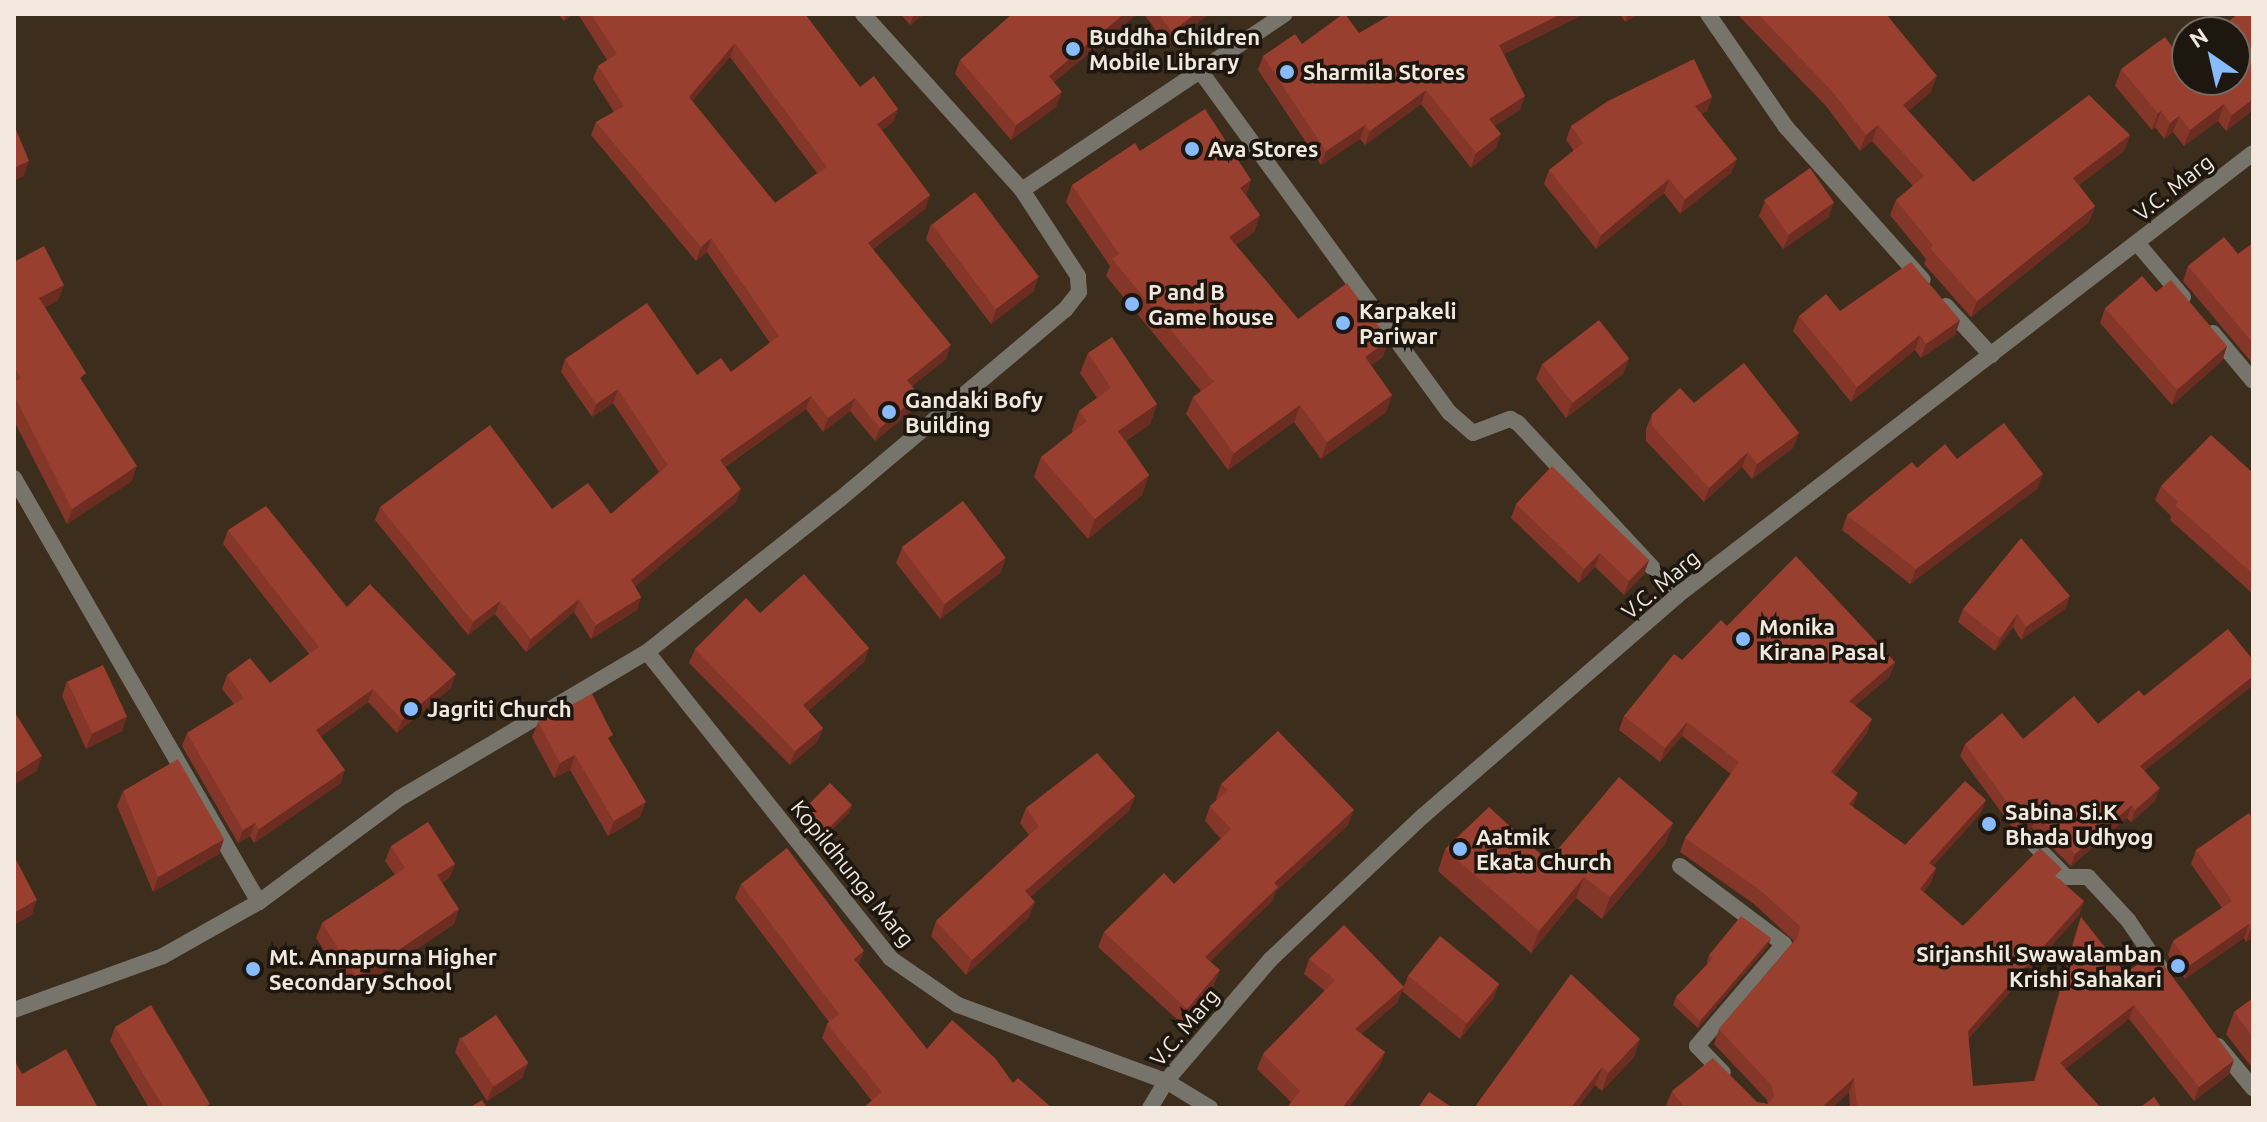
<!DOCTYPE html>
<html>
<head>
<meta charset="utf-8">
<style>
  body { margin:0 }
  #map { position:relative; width:2267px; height:1122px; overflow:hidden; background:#3d2d1d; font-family:Ubuntu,sans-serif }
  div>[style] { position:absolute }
  .street>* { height:16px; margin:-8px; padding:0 8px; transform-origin:8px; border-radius:8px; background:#77756b }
  .wall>* { inset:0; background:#843629 }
  .shaded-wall>* { inset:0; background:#6b2c22 }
  .building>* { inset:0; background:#993f30; transform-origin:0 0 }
  .dots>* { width:22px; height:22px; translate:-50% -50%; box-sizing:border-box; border:4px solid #1e1710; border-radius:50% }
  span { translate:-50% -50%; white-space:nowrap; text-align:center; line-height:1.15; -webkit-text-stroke:7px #1e1710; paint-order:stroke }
  .poi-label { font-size:22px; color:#f2e8de; font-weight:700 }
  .left { translate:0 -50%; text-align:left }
  .right { translate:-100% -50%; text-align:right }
  .street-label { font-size:22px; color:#f2e8de }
  .frame { position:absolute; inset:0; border:16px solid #f2e8de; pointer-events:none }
  .north { position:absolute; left:2171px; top:16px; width:80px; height:80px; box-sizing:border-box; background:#1e1710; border:2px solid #736b62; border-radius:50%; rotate:326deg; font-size:22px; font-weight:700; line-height:32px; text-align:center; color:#f2e8de }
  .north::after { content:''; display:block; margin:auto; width:28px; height:36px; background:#87bbfb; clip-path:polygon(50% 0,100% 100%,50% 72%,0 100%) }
</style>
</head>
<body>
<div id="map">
  <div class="street">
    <i style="left:1708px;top:14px;width:137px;rotate:55.4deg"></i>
    <i style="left:1786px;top:127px;width:205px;rotate:48.2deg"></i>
    <i style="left:1198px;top:68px;width:427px;rotate:53.9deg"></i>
    <i style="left:1450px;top:413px;width:30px;rotate:41deg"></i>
    <i style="left:1473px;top:433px;width:40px;rotate:-21deg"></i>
    <i style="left:1510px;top:419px;width:9px;rotate:27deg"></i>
    <i style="left:1518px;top:423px;width:235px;rotate:47.1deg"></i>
    <i style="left:1022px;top:190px;width:316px;rotate:-33.8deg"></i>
    <i style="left:2137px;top:243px;width:71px;rotate:49.6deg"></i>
    <i style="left:1946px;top:306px;width:67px;rotate:47.4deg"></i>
    <i style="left:2213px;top:333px;width:62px;rotate:50.2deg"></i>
    <i style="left:14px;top:478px;width:490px;rotate:60deg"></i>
    <i style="left:647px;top:652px;width:391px;rotate:51.5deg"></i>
    <i style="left:890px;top:958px;width:83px;rotate:34.7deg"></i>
    <i style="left:958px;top:1005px;width:221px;rotate:20.1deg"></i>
    <i style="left:1166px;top:1081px;width:52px;rotate:31.5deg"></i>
    <i style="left:2028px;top:838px;width:54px;rotate:45.7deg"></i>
    <i style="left:2066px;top:877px;width:22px"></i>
    <i style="left:2088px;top:877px;width:59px;rotate:47.1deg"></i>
    <i style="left:2128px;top:920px;width:64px;rotate:55.8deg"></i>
    <i style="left:1680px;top:866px;width:130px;rotate:36.9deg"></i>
    <i style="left:1784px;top:944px;width:134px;rotate:130.5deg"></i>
    <i style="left:1697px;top:1046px;width:37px;rotate:46deg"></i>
    <i style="left:14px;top:1010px;width:158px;rotate:-19.9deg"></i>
    <i style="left:163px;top:956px;width:110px;rotate:-29.4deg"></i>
    <i style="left:259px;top:902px;width:175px;rotate:-36.4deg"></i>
    <i style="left:400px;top:798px;width:287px;rotate:-30.6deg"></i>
    <i style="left:647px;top:652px;width:245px;rotate:-38.4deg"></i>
    <i style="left:839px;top:500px;width:295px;rotate:-40.1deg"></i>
    <i style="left:1065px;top:310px;width:23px;rotate:-52deg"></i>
    <i style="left:1079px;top:292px;width:16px;rotate:-94deg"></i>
    <i style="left:1078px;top:276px;width:103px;rotate:-123.1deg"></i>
    <i style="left:1022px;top:190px;width:237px;rotate:-132.1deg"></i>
    <i style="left:2218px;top:1046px;width:55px;rotate:50.2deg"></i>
    <i style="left:1150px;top:1108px;width:31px;rotate:-59deg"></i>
    <i style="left:1166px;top:1081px;width:160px;rotate:-49.3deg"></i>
    <i style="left:1270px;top:960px;width:210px;rotate:-43.3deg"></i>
    <i style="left:1423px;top:816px;width:337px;rotate:-40.9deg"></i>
    <i style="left:1678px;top:595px;width:725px;rotate:-37.55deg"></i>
  </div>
  <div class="wall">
    <i style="clip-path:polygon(558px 14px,573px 14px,564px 21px)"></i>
    <i style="clip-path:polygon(evenodd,578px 14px,805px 14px,860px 87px,898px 109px,893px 122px,882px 130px,930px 195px,925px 209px,873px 249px,946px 359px,912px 386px,914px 409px,875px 441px,850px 411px,823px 432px,806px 409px,725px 467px,736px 502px,635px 586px,641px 597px,637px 610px,591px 639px,574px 612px,526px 652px,495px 614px,468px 635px,375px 520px,380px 507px,552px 509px,611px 514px,659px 472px,613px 403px,592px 417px,561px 372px,565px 359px,697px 375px,731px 372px,770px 343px,707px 252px,696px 261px,591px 135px,596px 122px,614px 112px,593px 79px,598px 66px,607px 60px,578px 14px,730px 57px,817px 173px,775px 203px,692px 101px,730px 57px)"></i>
    <i style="clip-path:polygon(901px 14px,924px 14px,910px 25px)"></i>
    <i style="clip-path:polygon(1137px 14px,1054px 82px,1056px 107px,1011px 140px,955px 74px,960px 60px)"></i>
    <i style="clip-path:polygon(1144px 14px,1209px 14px,1167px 46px)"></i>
    <i style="clip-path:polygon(1584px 14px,1504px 54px,1520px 110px,1494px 126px,1496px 148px,1471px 168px,1421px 104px,1365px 145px,1360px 139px,1321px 165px,1258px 70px,1263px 56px,1302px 44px,1359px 33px)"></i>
    <i style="clip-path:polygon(1620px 14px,1639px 14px,1625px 22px)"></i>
    <i style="clip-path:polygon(1737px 14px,1886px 14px,1931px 92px,1908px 111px,1973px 182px,2130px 135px,2124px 151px,2079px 185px,2095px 206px,2089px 222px,1971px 317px,1924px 264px,1926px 259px,1890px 215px,1896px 200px,1913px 186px,1872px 141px,1860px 151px,1826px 106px)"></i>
    <i style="clip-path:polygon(2253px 14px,2253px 110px,2226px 131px,2218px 121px,2184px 146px,2173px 132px,2164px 139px,2155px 127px,2152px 130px,2115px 86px,2121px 69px,2181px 59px)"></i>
    <i style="clip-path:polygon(1712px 97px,1707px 111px,1701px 114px,1737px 159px,1731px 173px,1680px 214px,1664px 193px,1596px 249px,1544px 184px,1549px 170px,1574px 151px,1566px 140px,1571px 126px)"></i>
    <i style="clip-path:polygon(1140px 151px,1251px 180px,1246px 195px,1260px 215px,1254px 232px,1236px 245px,1298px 319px,1383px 357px,1371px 365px,1392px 395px,1386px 412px,1321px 459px,1294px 422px,1228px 470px,1186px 414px,1193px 397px,1201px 391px,1106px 276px,1110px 266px,1066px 202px,1072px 185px)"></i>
    <i style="clip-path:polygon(1765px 201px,1829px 217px,1783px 249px,1759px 216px)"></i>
    <i style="clip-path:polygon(931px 224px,1034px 291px,991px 324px,926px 239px)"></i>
    <i style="clip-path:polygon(2253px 243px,2253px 364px,2183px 281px,2188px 266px,2238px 254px)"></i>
    <i style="clip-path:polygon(14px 262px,64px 285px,58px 300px,45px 307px,132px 481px,67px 524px,14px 421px)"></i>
    <i style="clip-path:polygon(2105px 308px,2227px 346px,2222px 361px,2172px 405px,2100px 323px)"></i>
    <i style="clip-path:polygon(1840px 311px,1960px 320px,1955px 335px,1921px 358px,1915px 350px,1851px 402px,1793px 331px,1799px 316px)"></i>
    <i style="clip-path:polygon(1088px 353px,1157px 404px,1150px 424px,1126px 441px,1149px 475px,1142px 495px,1088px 539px,1034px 477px,1041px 457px,1073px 432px,1072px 430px,1079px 411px,1097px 398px,1080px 373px)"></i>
    <i style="clip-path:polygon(1629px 359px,1623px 374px,1566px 418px,1536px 379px,1542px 364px)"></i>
    <i style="clip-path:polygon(1694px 403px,1799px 433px,1793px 448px,1752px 479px,1742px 467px,1704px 502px,1646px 441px,1646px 429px,1652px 414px)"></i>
    <i style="clip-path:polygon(1957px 459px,2043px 474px,2037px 489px,1910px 584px,1842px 530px,1847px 515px,1917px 468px)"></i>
    <i style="clip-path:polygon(2253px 473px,2253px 594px,2170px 520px,2171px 516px,2155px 500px,2161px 486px)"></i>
    <i style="clip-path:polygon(1516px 504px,1649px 560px,1644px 574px,1624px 595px,1595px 567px,1579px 583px,1511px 518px)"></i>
    <i style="clip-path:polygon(228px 530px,347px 607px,451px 688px,397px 733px,368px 702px,321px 736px,341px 783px,254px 843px,250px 836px,238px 843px,182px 746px,187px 733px,234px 704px,222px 689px,227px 675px,270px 683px,309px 654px,223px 544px)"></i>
    <i style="clip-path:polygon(902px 548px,1001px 572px,940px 619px,896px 563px)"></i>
    <i style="clip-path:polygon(2070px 596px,2065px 609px,2021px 640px,2013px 627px,1995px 651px,1958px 622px,1963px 609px)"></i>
    <i style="clip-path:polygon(760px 613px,869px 648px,864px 662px,808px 711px,823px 728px,817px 742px,790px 765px,689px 663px,695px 649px)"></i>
    <i style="clip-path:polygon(1727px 626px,1895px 662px,1889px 677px,1855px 706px,1872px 719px,1867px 733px,1835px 775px,1853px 807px,1905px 845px,1986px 800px,1980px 814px,1933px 866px,1936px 868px,1931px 882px,1924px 892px,1963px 926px,2059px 879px,2084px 901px,2079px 915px,1968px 1039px,1973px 1086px,2034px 1081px,2076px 932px,2081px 917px,2125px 973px,2229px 1074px,2194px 1101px,2129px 1019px,2065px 1069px,2101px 1108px,1850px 1108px,1849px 1092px,1832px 1108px,1669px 1108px,1666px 1105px,1672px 1091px,1768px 1104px,1767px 1100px,1714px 1044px,1719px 1029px,1794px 941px,1754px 904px,1680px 852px,1685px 838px,1731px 774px,1682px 736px,1660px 762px,1619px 730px,1624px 716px,1682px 660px)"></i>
    <i style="clip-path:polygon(2253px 660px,2253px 685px,2144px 771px,2155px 801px,2131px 822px,2127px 818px,2071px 866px,2032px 828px,2018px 835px,1960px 756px,1965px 744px,2023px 739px,2098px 724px,2144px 696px)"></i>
    <i style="clip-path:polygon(67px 681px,122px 731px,86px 749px,62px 696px)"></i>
    <i style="clip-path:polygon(538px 722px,610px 743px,640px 817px,608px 836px,570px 770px,554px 778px,532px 737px)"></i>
    <i style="clip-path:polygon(1221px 784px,1348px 825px,1276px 891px,1272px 901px,1210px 961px,1214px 985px,1182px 1024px,1098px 947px,1104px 932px,1174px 884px,1221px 839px,1205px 821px,1210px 806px,1217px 800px,1216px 799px)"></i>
    <i style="clip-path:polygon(123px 791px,219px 854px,153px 892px,117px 806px)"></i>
    <i style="clip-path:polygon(1135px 796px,1129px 811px,1030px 897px,1029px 917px,966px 975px,931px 936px,936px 921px,1029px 835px,1020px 823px,1026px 808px)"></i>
    <i style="clip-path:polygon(852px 805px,849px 813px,822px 839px,800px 816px,803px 809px)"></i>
    <i style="clip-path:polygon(2253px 819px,2253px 937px,2246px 942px,2244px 938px,2185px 979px,2168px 955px,2173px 941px,2222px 908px,2191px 864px,2196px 850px)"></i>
    <i style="clip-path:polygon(1673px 823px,1665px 844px,1602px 919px,1576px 898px,1531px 953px,1438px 871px,1445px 849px,1548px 861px)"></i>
    <i style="clip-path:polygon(391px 846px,455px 864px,449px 878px,442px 883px,454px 924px,352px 993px,316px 938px,322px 923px,395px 875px,385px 861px)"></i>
    <i style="clip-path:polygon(741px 884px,859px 965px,927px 1049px,1013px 1083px,872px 1101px,822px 1038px,827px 1024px,829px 1022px,735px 898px)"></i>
    <i style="clip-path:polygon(1768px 946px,1698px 1028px,1673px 1005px,1676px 997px,1708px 964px,1707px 963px,1709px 955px)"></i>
    <i style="clip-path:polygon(1309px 959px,1398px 1002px,1361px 1034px,1385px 1052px,1379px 1067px,1348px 1108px,1287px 1108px,1291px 1102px,1257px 1069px,1263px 1054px,1325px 991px,1304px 974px)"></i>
    <i style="clip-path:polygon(1408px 976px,1499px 984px,1493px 999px,1460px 1039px,1402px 991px)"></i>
    <i style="clip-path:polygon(2253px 998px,2253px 1069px,2226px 1034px,2234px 1012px)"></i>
    <i style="clip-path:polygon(115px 1027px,209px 1108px,149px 1108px,110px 1041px)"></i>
    <i style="clip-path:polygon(460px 1037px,528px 1063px,522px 1078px,487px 1101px,455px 1052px)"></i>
    <i style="clip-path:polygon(1640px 1039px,1634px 1057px,1602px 1091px,1595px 1085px,1474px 1108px)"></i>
  </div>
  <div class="shaded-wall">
    <i style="clip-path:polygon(567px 14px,573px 14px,564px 21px)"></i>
    <i style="clip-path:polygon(914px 14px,924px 14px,910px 25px)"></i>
    <i style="clip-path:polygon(1124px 14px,1137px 14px,1044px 90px,1049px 76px)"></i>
    <i style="clip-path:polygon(1195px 14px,1209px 14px,1167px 46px,1172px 32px)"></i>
    <i style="clip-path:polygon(1561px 14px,1584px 14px,1494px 59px,1499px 45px)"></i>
    <i style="clip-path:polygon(1628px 14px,1639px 14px,1625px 22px)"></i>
    <i style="clip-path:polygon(735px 43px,730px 57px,684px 110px,689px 97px)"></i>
    <i style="clip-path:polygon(1937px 76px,1931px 92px,1897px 121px,1903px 105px)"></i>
    <i style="clip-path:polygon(1426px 90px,1421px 104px,1365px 145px,1370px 131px)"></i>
    <i style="clip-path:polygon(1062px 92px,1056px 107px,1011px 140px,1016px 125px)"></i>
    <i style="clip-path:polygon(1525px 96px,1520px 110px,1484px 133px,1489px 119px)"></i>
    <i style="clip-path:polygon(1712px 97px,1707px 111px,1690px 120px,1695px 106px)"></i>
    <i style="clip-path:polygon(2253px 99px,2253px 110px,2226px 131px,2232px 115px)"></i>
    <i style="clip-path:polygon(2224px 104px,2218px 121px,2184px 146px,2190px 130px)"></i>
    <i style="clip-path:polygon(898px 109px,893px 122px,872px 137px,877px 124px)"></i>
    <i style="clip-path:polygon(2161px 111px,2155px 127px,2152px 130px,2158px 113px)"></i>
    <i style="clip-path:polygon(2179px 116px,2173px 132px,2164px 139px,2170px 123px)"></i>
    <i style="clip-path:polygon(1365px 125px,1360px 139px,1321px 165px,1326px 151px)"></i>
    <i style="clip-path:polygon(1878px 125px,1872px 141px,1860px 151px,1866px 135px)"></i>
    <i style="clip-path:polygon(1501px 134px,1496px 148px,1471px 168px,1476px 153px)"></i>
    <i style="clip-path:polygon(2130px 135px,2124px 151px,2067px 194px,2073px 178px)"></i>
    <i style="clip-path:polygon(1737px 159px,1731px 173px,1680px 214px,1685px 199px)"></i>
    <i style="clip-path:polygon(29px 161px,24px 176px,14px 181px,14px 168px)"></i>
    <i style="clip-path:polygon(1669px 179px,1664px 193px,1596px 249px,1601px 235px)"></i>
    <i style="clip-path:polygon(1251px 180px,1245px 196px,1240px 188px)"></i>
    <i style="clip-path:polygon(930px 195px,925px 209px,863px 256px,868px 243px)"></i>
    <i style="clip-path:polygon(1834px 202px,1829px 217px,1783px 249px,1789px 235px)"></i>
    <i style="clip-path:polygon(2095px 206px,2089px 222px,1971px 317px,1977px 301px)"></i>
    <i style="clip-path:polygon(1260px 215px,1254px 232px,1223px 254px,1229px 237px)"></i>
    <i style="clip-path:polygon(711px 238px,707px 252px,696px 261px,701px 247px)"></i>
    <i style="clip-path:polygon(1039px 276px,1034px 291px,991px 324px,996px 309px)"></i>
    <i style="clip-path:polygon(64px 285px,58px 300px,34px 312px,39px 298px)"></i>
    <i style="clip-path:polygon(1960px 320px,1955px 335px,1921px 358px,1926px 344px)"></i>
    <i style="clip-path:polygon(1920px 335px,1915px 350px,1851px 402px,1857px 387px)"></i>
    <i style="clip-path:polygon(1389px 340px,1383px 357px,1359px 374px,1365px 357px)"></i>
    <i style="clip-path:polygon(951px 345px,946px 359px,902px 394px,907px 380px)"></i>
    <i style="clip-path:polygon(2227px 346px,2222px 361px,2172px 405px,2177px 390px)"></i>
    <i style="clip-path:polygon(1629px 359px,1623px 374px,1566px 418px,1572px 403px)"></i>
    <i style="clip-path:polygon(618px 389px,613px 403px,592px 417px,596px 404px)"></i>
    <i style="clip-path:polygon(919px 395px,914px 409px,875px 441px,880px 428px)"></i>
    <i style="clip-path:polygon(1392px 395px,1386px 412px,1321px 459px,1327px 442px)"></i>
    <i style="clip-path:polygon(811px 396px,806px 409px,715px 473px,720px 460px)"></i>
    <i style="clip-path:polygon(855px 398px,850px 411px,823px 432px,828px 418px)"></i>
    <i style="clip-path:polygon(1157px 404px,1150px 424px,1111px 451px,1118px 431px)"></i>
    <i style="clip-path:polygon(1300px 405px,1294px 422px,1228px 470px,1234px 453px)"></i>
    <i style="clip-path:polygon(1799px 433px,1793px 448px,1752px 479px,1757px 464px)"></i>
    <i style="clip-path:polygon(1748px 452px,1742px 467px,1704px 502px,1709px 488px)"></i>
    <i style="clip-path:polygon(137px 466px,132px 481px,67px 524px,72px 509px)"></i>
    <i style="clip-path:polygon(2043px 474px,2037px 489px,1910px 584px,1916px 569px)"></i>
    <i style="clip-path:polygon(1149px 475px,1142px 495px,1088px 539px,1095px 519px)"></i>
    <i style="clip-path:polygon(741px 489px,736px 502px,627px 594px,631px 580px)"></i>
    <i style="clip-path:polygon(1600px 553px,1595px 567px,1579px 583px,1584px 569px)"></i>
    <i style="clip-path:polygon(1006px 558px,1001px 572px,940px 619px,945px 604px)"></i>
    <i style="clip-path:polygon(1649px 560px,1644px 574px,1624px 595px,1629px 581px)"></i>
    <i style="clip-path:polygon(2070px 596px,2065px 609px,2021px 640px,2026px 627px)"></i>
    <i style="clip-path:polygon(641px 597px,637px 610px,591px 639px,596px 625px)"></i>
    <i style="clip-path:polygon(579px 599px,574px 612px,526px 652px,531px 639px)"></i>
    <i style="clip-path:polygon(500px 601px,495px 614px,468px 635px,473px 622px)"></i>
    <i style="clip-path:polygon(2017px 614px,2013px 627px,1995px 651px,2000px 638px)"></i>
    <i style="clip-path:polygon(869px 648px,864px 662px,798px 719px,803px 705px)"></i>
    <i style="clip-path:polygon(1895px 662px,1889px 677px,1844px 715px,1849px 701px)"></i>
    <i style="clip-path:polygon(456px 674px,451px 688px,397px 733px,402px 720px)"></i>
    <i style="clip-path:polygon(2253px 676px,2253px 685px,2135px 778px,2140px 766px)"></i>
    <i style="clip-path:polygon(373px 689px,368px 702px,311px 744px,316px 730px)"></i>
    <i style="clip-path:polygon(127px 717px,122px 731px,86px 749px,92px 734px)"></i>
    <i style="clip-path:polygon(1872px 719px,1867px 733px,1826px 786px,1831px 772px)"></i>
    <i style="clip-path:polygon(1687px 722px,1682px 736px,1660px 762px,1665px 748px)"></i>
    <i style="clip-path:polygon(823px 728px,817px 742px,790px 765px,795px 751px)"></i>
    <i style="clip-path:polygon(575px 755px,570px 770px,554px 778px,560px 763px)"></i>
    <i style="clip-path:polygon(42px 756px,37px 771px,14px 785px,14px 774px)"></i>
    <i style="clip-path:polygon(345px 770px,341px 783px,254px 843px,259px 829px)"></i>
    <i style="clip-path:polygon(2160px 788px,2155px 801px,2131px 822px,2135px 810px)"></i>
    <i style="clip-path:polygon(1858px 793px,1853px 807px,1849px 804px)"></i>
    <i style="clip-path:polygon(1135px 796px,1129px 811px,1019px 906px,1025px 891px)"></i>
    <i style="clip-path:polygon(1986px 800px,1980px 814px,1923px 877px,1929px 863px)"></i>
    <i style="clip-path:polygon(646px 802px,640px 817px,608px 836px,614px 821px)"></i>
    <i style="clip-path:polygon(852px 805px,849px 813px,822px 839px,825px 831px)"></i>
    <i style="clip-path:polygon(2132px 805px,2127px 818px,2071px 866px,2075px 854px)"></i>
    <i style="clip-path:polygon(1354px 810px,1348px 825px,1276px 891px,1272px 901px,1200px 972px,1205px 957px,1274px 883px)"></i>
    <i style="clip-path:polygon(2036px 815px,2032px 828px,2018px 835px,2022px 823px)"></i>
    <i style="clip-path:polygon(255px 823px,250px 836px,238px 843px,243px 830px)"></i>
    <i style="clip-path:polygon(1673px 823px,1665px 844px,1602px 919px,1610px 897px)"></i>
    <i style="clip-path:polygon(224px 839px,219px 854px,153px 892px,158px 877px)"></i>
    <i style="clip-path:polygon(455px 864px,449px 878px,432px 890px,437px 875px)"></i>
    <i style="clip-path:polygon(1936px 868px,1931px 882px,1915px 904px,1920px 889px)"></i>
    <i style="clip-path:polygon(1584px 877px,1576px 898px,1531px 953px,1539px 931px)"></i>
    <i style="clip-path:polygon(37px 900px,32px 915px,14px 925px,14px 913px)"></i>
    <i style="clip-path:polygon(2084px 901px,2079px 915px,1962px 1046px,1968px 1031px)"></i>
    <i style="clip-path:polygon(1035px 902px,1029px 917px,966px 975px,972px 960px)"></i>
    <i style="clip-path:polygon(459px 909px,454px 924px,352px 993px,357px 978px)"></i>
    <i style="clip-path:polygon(2249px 924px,2244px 938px,2185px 979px,2190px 965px)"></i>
    <i style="clip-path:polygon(2253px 927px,2253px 937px,2246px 942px,2251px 928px)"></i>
    <i style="clip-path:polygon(1771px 938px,1768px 946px,1698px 1028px,1700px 1021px)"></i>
    <i style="clip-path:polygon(864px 951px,859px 965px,854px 959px)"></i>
    <i style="clip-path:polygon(1220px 970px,1214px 985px,1182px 1024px,1187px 1009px)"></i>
    <i style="clip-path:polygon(1499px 984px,1493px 999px,1460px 1039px,1466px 1024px)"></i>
    <i style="clip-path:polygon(1404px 987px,1398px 1002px,1349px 1044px,1355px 1029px)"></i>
    <i style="clip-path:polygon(2134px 1005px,2129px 1019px,2055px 1077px,2060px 1063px)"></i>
    <i style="clip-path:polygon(1640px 1039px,1634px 1057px,1602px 1091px,1608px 1073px)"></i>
    <i style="clip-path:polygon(1385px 1052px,1379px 1067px,1348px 1108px,1342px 1108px)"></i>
    <i style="clip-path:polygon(2234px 1060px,2229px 1074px,2194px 1101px,2199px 1087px)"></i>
    <i style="clip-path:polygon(528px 1063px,522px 1078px,487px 1101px,493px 1086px)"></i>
    <i style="clip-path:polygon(1602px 1067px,1595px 1085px,1578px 1108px,1571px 1108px)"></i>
    <i style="clip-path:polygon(1854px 1078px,1849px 1092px,1832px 1108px,1821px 1108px)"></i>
  </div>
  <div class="building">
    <i style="clip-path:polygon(evenodd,591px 14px,805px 14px,860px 87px,874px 76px,898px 109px,877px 124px,930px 195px,868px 243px,951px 345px,907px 380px,919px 395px,880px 428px,855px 398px,828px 418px,811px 396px,720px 460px,741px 489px,631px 580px,641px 597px,596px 625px,579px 599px,531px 639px,500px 601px,473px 622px,380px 507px,490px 425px,552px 509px,588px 483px,611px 514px,668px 465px,618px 389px,596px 404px,565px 359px,647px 303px,697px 375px,721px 358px,731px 372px,779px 336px,711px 238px,701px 247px,596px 122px,624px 106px,598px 66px,617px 54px,591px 14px,735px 43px,827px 167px,775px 203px,689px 97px,735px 43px)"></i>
    <i style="clip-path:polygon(1012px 14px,1124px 14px,1049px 76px,1062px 92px,1016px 125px,960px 60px)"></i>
    <i style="clip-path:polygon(1159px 14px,1195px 14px,1172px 32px)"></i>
    <i style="clip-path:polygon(1343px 14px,1345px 14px,1359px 33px,1392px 14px,1561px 14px,1499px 45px,1525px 96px,1489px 119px,1501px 134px,1476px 153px,1426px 90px,1370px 131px,1365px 125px,1326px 151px,1263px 56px,1295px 34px,1302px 44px)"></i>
    <i style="clip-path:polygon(1758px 14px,1886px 14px,1937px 76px,1903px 105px,1973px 182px,2089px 95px,2130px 135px,2073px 178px,2095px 206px,1977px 301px,1930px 248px,1933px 245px,1896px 200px,1924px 176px,1878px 125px,1866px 135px,1832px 91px)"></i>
    <i style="clip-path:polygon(2238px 14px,2253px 14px,2253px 99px,2232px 115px,2224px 104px,2190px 130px,2179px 116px,2170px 123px,2161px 111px,2158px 113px,2121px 69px,2165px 37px,2181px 59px,2187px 54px,2187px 80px,2235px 80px,2235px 32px,2215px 32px)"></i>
    <i style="clip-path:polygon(1694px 59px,1712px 97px,1695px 106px,1737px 159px,1685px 199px,1669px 179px,1601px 235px,1549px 170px,1583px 143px,1571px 126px,1608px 101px)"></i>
    <i style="clip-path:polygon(1205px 109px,1251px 180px,1240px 188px,1260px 215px,1229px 237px,1298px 319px,1347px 283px,1389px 340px,1365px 357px,1392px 395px,1327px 442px,1300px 405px,1234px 453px,1193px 397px,1214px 382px,1112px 259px,1119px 254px,1072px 185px,1135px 143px,1140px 151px)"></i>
    <i style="clip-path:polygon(14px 125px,29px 161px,14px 168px)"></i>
    <i style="left:1810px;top:168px;width:42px;height:56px;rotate:55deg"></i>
    <i style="left:975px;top:192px;width:106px;height:54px;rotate:53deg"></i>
    <i style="clip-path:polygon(2224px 237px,2238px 254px,2253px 243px,2253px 343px,2188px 266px)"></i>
    <i style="clip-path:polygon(44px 246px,64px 285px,39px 298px,86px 373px,80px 378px,137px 466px,72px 509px,14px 395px,14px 382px,21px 378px,14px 367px,14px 262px)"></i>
    <i style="clip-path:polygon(1911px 262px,1960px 320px,1926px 344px,1920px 335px,1857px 387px,1799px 316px,1826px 294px,1840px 311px)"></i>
    <i style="clip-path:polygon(2142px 276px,2156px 292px,2171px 280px,2227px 346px,2177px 390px,2105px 308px)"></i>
    <i style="left:1599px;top:320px;width:49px;height:72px;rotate:52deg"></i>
    <i style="clip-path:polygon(1112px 337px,1157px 404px,1118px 431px,1149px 475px,1095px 519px,1041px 457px,1087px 421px,1079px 411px,1111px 388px,1088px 353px)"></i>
    <i style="clip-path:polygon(1744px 363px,1799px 433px,1757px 464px,1748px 452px,1709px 488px,1652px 426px,1652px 414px,1680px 388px,1694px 403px)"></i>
    <i style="clip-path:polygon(2004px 423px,2043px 474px,1916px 569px,1847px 515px,1912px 462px,1917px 468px,1945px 444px,1957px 459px)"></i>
    <i style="clip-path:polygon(2211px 435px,2253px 473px,2253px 574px,2175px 505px,2178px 502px,2161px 486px)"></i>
    <i style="clip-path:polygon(1552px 466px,1649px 560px,1629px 581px,1600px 553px,1584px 569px,1516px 504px)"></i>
    <i style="left:963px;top:501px;width:71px;height:77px;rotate:53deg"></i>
    <i style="clip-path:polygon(266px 506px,347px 607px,370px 584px,456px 674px,402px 720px,373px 689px,316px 730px,345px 770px,259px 829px,255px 823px,243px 830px,187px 733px,244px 698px,227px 675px,250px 658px,270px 683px,319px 647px,228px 530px)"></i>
    <i style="clip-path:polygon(2021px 538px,2070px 596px,2026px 627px,2017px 614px,2000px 638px,1963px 609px)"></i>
    <i style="clip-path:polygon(1796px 556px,1895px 662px,1849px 701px,1872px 719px,1831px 772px,1858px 793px,1849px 804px,1905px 845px,1965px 781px,1986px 800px,1929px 863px,1936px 868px,1920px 889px,1963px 926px,2040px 848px,2062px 869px,2055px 876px,2084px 901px,1968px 1031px,1973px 1086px,2035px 1081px,2081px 917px,2125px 973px,2155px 953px,2234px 1060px,2199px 1087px,2134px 1005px,2060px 1063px,2101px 1108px,1857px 1108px,1854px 1078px,1821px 1108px,1685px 1108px,1672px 1091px,1713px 1058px,1757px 1102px,1768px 1104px,1774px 1097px,1772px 1086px,1719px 1029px,1798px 937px,1800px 926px,1760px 890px,1685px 838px,1739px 762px,1687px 722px,1665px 748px,1624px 716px,1674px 654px,1682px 660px,1721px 620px,1727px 626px)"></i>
    <i style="clip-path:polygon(804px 574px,869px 648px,803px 705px,823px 728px,795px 751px,695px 649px,746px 598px,760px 613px)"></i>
    <i style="clip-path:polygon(2228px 629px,2253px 660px,2253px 676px,2140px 766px,2160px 788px,2135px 810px,2132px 805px,2075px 854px,2036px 815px,2022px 823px,1965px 744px,2002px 713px,2023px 739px,2074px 696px,2098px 724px,2139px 690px,2144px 696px)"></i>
    <i style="left:103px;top:665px;width:57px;height:39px;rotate:65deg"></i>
    <i style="clip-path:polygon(592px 694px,613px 735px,608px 738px,646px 802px,614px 821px,575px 755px,560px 763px,538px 722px)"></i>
    <i style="clip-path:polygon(14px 711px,42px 756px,14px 774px)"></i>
    <i style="clip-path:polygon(1278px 731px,1354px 810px,1274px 883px,1278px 887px,1205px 957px,1220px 970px,1187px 1009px,1104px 932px,1164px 873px,1174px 884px,1231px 829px,1210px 806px,1228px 790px,1221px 784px)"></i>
    <i style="clip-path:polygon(1097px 753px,1135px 796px,1025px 891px,1035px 902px,972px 960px,936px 921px,1039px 826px,1026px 808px)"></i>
    <i style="clip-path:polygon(178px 759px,224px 839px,158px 877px,123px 791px)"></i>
    <i style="clip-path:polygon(1619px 777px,1673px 823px,1610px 897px,1584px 877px,1539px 931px,1445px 849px,1489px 807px,1548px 861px)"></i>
    <i style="left:830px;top:783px;width:31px;height:37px;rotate:45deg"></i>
    <i style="clip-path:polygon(2249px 813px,2253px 819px,2253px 927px,2251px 928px,2249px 924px,2190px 965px,2173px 941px,2232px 901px,2196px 850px)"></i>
    <i style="clip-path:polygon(428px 822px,455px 864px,437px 875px,459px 909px,357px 978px,322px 923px,405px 868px,391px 846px)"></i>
    <i style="clip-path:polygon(787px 848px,864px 951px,854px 959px,927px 1049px,952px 1020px,995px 1058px,1013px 1083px,1018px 1078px,1052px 1108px,863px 1108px,882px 1092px,827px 1024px,839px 1014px,741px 884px)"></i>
    <i style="clip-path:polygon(14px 856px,37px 900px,14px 913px)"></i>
    <i style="clip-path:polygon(1741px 916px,1771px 938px,1700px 1021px,1676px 997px,1713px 958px,1709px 955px)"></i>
    <i style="clip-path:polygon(1344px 925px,1404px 987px,1355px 1029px,1385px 1052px,1342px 1108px,1287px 1108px,1300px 1091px,1263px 1054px,1335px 980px,1309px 959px)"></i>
    <i style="left:1440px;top:936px;width:76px;height:51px;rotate:39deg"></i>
    <i style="clip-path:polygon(1571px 974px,1640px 1039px,1608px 1073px,1602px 1067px,1571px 1108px,1474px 1108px)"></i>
    <i style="clip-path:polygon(2253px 998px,2253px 1037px,2234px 1012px)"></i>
    <i style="clip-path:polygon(151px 1005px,210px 1104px,204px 1108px,164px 1108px,115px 1027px)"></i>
    <i style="left:496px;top:1015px;width:58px;height:42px;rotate:56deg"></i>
    <i style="clip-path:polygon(66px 1049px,98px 1108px,14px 1108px,14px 1059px,22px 1074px)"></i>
    <i style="clip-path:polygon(1429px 1092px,1453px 1108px,1418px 1108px)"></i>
    <i style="clip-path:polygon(2154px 1097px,2162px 1108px,2139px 1108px)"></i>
    <i style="clip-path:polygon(482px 1100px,487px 1108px,469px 1108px)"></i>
  </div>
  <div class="dots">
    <i style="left:1073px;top:49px;background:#87bbfb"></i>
    <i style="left:1287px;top:72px;background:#87bbfb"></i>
    <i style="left:1192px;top:149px;background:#87bbfb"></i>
    <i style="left:1132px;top:304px;background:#87bbfb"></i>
    <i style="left:1343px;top:323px;background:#87bbfb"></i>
    <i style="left:889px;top:412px;background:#87bbfb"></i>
    <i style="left:1743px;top:639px;background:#87bbfb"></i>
    <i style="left:411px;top:709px;background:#87bbfb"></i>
    <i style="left:1989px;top:824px;background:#87bbfb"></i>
    <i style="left:1460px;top:849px;background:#87bbfb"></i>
    <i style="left:2178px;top:966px;background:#87bbfb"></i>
    <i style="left:253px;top:969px;background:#87bbfb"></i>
  </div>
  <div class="poi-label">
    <span class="left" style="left:1089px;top:49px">Buddha Children<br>Mobile Library</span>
    <span class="left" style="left:1303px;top:72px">Sharmila Stores</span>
    <span class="left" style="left:1208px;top:149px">Ava Stores</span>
    <span class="left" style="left:1148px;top:304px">P and B<br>Game house</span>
    <span class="left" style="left:1359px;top:323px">Karpakeli<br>Pariwar</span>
    <span class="left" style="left:905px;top:412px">Gandaki Bofy<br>Building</span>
    <span class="left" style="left:1759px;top:639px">Monika<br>Kirana Pasal</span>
    <span class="left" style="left:427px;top:709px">Jagriti Church</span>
    <span class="left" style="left:2005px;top:824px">Sabina Si.K<br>Bhada Udhyog</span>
    <span class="left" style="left:1476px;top:849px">Aatmik<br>Ekata Church</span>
    <span class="right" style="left:2162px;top:966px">Sirjanshil Swawalamban<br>Krishi Sahakari</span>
    <span class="left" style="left:269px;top:969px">Mt. Annapurna Higher<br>Secondary School</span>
  </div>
  <div class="street-label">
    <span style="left:2173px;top:187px;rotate:-38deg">V.C. Marg</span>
    <span style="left:1660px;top:584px;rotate:-40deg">V.C. Marg</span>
    <span style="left:853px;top:873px;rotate:51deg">Kopildhunga Marg</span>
    <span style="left:1184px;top:1027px;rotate:-50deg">V.C. Marg</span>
  </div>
  <div class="frame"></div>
  <div class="north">N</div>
</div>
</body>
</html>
